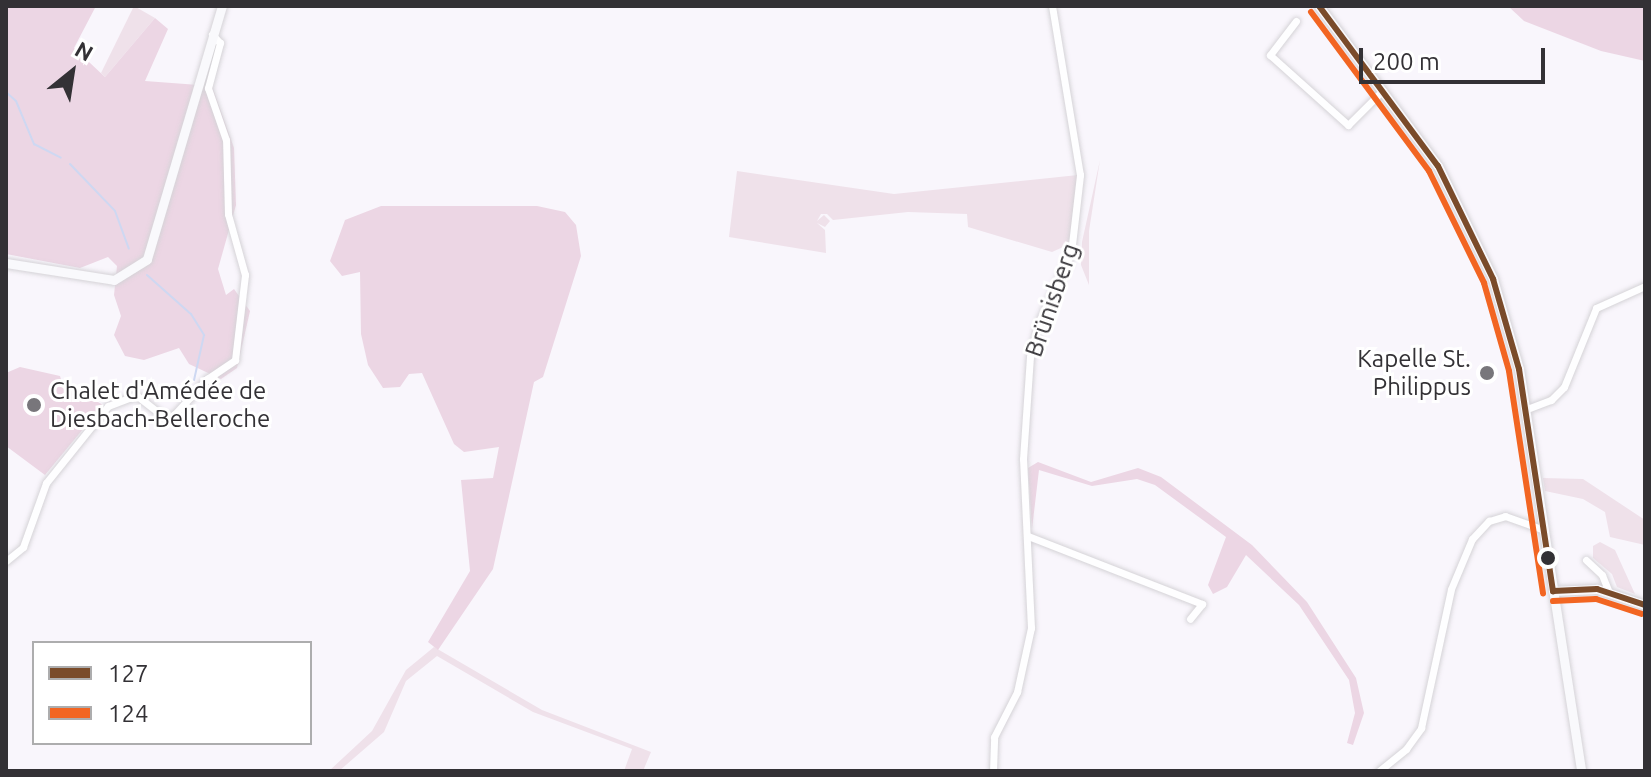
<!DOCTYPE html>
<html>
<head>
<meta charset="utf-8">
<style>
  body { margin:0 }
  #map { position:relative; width:1651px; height:777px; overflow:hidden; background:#f9f6fc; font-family:Ubuntu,sans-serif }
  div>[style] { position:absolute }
  .green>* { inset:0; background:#efe1ea }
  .forest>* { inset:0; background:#ecd6e4 }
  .stream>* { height:2px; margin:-1px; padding:0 1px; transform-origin:1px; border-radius:1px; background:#ced8f2 }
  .roads { filter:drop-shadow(0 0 2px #d5d3d7) drop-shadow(0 0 2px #d5d3d7) }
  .minor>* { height:7px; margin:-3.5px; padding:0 3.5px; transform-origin:3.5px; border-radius:3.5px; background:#fefeff }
  .secondary>* { height:9px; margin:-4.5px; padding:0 4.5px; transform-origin:4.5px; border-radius:4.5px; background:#f9f9fc }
  .bus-1>* { height:6px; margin:-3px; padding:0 3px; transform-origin:3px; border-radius:3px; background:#7a4b2a }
  .bus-2>* { height:6px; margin:-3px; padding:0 3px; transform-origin:3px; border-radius:3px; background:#f26522 }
  .dots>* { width:22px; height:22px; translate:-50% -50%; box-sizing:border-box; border:4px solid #fff; border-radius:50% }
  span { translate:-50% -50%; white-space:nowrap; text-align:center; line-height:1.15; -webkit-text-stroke:6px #fff; paint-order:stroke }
  .street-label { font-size:24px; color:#333135 }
  .poi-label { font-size:24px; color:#333135 }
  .right { translate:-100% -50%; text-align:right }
  .left { translate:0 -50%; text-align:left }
  .frame { position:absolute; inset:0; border:8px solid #333135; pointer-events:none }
  .legend { position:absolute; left:32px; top:641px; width:280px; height:104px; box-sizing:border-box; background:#fff; border:2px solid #adadae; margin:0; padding:10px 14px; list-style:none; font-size:24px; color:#333135 }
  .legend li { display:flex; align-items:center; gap:16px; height:40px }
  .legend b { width:40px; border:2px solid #adadae }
  .north { position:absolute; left:32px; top:32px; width:80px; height:80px; -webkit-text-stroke:6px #fff; paint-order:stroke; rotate:30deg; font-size:22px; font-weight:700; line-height:32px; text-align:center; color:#333135 }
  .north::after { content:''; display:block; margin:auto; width:28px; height:36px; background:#333135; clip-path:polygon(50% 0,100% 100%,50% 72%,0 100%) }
  .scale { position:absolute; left:1359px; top:48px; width:186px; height:36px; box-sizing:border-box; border:4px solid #333135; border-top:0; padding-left:10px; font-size:24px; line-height:28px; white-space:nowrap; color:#333135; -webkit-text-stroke:6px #fff; paint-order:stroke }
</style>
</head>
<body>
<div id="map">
  <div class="green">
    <i style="clip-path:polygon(134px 6px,155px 18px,105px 77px,101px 73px)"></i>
    <i style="clip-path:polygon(1100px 160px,1089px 231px,1089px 285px,1081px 265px,1082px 242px)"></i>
    <i style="clip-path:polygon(737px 171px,894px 194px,1078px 175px,1072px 243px,1052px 252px,968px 227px,967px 214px,908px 212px,833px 220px,827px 214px,821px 214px,817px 221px,824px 215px,830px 221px,825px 227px,817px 223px,825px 230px,826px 253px,729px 237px)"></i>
    <i style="clip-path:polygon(1543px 478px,1583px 479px,1645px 520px,1645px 545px,1610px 537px,1605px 512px,1583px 499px,1545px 491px)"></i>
    <i style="clip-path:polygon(1600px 542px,1615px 550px,1635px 594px,1617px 587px,1612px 574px,1593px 558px,1593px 546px)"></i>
    <i style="clip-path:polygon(434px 647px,542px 710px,651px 752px,643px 771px,624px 771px,632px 749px,533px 712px,437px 656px,406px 681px,384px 732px,339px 771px,329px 771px,372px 731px,406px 670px)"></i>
  </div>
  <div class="forest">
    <i style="clip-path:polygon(6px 6px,96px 6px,74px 48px,105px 77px,155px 18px,168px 29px,145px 81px,212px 86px,234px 148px,236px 205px,218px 269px,226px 295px,234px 289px,250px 311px,237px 368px,221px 379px,189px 364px,179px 348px,144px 360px,125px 356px,114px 335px,121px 316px,114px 295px,117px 266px,108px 257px,80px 268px,6px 254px)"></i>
    <i style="clip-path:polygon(1508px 6px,1645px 6px,1645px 61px,1601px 51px,1524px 21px)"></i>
    <i style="clip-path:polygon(381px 206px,537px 206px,565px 212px,576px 225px,581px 256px,543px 377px,534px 382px,493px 569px,438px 650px,428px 642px,470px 571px,461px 480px,493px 478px,499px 447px,464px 452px,454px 444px,422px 373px,409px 374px,400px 387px,383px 388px,368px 365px,361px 334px,360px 272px,342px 276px,330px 261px,345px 220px)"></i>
    <i style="clip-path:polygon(20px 367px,60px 376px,65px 393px,76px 389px,103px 405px,45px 475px,6px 446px,6px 373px)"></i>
    <i style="clip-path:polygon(1038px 462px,1091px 482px,1138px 468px,1161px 477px,1252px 545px,1307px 602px,1356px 678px,1364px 713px,1353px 745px,1347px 743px,1355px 713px,1349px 680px,1299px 605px,1246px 555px,1227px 587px,1213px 594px,1208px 585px,1226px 537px,1155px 485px,1137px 479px,1092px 486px,1039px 470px,1032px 529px,1028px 468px)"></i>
  </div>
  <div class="stream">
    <i style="left:6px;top:92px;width:13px;rotate:42deg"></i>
    <i style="left:16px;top:101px;width:47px;rotate:67.3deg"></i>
    <i style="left:34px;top:144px;width:30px;rotate:27deg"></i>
    <i style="left:70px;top:164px;width:65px;rotate:46.2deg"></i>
    <i style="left:115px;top:211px;width:40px;rotate:69.8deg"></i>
    <i style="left:147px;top:275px;width:59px;rotate:41.6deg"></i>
    <i style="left:191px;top:314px;width:25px;rotate:58deg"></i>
    <i style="left:204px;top:335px;width:46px;rotate:102.5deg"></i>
  </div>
  <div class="roads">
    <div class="minor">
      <i style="left:1296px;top:21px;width:43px;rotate:127.4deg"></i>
      <i style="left:1270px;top:55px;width:105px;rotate:41.9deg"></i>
      <i style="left:1348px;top:125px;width:49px;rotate:-45deg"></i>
      <i style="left:1527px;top:409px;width:26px;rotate:-21deg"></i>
      <i style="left:1551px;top:400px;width:18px;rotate:-45deg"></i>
      <i style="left:1564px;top:387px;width:85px;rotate:-67.9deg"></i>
      <i style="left:1596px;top:308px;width:54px;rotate:-24.2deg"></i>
      <i style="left:1028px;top:536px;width:187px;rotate:21.3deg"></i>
      <i style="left:1202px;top:604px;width:19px;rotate:129deg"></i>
      <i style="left:1586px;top:560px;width:22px;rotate:43deg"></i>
      <i style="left:1602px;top:575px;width:16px;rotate:68deg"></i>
      <i style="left:6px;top:561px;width:22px;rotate:-39deg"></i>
      <i style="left:23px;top:547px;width:68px;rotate:-70.2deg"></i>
      <i style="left:46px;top:483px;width:99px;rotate:-51.2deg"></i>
      <i style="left:108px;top:406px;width:30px;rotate:-21deg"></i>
      <i style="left:136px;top:395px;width:34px;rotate:38deg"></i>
      <i style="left:163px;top:416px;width:9px;rotate:6deg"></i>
      <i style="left:172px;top:417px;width:52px;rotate:-47.4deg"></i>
      <i style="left:207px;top:379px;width:34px;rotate:-34deg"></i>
      <i style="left:235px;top:360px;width:86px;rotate:-83.3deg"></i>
      <i style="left:245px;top:275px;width:63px;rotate:-105.6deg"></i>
      <i style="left:228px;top:214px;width:74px;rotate:-91.5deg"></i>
      <i style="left:226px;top:140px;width:55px;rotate:-109.1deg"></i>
      <i style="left:208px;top:88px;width:47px;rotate:-75.1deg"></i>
      <i style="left:220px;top:43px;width:12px;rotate:-132deg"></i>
      <i style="left:993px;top:771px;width:34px;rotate:-88deg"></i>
      <i style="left:994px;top:737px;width:51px;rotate:-62.9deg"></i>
      <i style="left:1017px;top:692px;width:66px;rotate:-77.7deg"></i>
      <i style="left:1031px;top:628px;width:169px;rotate:-92.7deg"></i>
      <i style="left:1023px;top:459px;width:102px;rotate:-86.1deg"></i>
      <i style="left:1030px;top:357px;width:38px;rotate:-75deg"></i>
      <i style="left:1040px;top:320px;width:74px;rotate:-65.2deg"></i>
      <i style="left:1071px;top:253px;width:79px;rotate:-83.4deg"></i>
      <i style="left:1080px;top:175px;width:171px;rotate:-99.4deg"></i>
      <i style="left:1379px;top:771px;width:35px;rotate:-39deg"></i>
      <i style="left:1406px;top:749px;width:26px;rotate:-54deg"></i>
      <i style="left:1421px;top:728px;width:142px;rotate:-77.8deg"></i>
      <i style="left:1451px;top:589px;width:54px;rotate:-67.2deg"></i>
      <i style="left:1472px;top:539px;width:25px;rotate:-47deg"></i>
      <i style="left:1489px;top:521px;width:17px;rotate:-17deg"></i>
      <i style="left:1505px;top:516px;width:41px;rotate:19.7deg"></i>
    </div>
    <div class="secondary">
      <i style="left:1319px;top:6px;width:199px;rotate:53.4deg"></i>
      <i style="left:1438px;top:166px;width:126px;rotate:64deg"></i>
      <i style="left:1493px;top:279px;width:94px;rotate:73.9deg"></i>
      <i style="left:1519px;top:369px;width:407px;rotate:81.2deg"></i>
      <i style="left:6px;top:263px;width:109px;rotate:8.9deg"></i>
      <i style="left:114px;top:280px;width:39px;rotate:-32deg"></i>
      <i style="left:147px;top:259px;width:264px;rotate:-73.5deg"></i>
      <i style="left:1553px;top:591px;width:44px;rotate:-2.6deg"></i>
      <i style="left:1597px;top:589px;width:51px;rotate:18.4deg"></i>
    </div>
  </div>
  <div class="bus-1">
    <i style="left:1319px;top:6px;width:199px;rotate:53.4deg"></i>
    <i style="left:1438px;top:166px;width:126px;rotate:64deg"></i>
    <i style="left:1493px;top:279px;width:94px;rotate:73.9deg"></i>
    <i style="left:1519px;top:369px;width:225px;rotate:81.3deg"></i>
    <i style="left:1553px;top:591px;width:44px;rotate:-2.6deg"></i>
    <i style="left:1597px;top:589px;width:51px;rotate:18.4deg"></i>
  </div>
  <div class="bus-2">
    <i style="left:1311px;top:12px;width:198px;rotate:53.4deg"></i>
    <i style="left:1429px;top:171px;width:125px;rotate:63.8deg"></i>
    <i style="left:1484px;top:283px;width:91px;rotate:74.1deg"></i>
    <i style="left:1509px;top:371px;width:225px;rotate:81.3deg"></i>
    <i style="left:1553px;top:601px;width:43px;rotate:-2.7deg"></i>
    <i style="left:1596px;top:599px;width:48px;rotate:18.1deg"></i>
  </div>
  <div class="dots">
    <i style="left:1487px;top:373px;background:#78767b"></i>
    <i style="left:34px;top:405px;background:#78767b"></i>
    <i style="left:1548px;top:558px;background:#333135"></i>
  </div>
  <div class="street-label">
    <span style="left:1052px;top:300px;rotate:-71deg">Brünisberg</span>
  </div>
  <div class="poi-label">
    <span class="right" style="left:1471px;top:373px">Kapelle St.<br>Philippus</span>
    <span class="left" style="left:50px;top:405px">Chalet d'Amédée de<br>Diesbach-Belleroche</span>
  </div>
  <div class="frame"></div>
  <ul class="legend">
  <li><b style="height:10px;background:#7a4b2a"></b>127</li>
  <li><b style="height:10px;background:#f26522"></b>124</li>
  </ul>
  <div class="north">N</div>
  <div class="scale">200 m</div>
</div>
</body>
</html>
